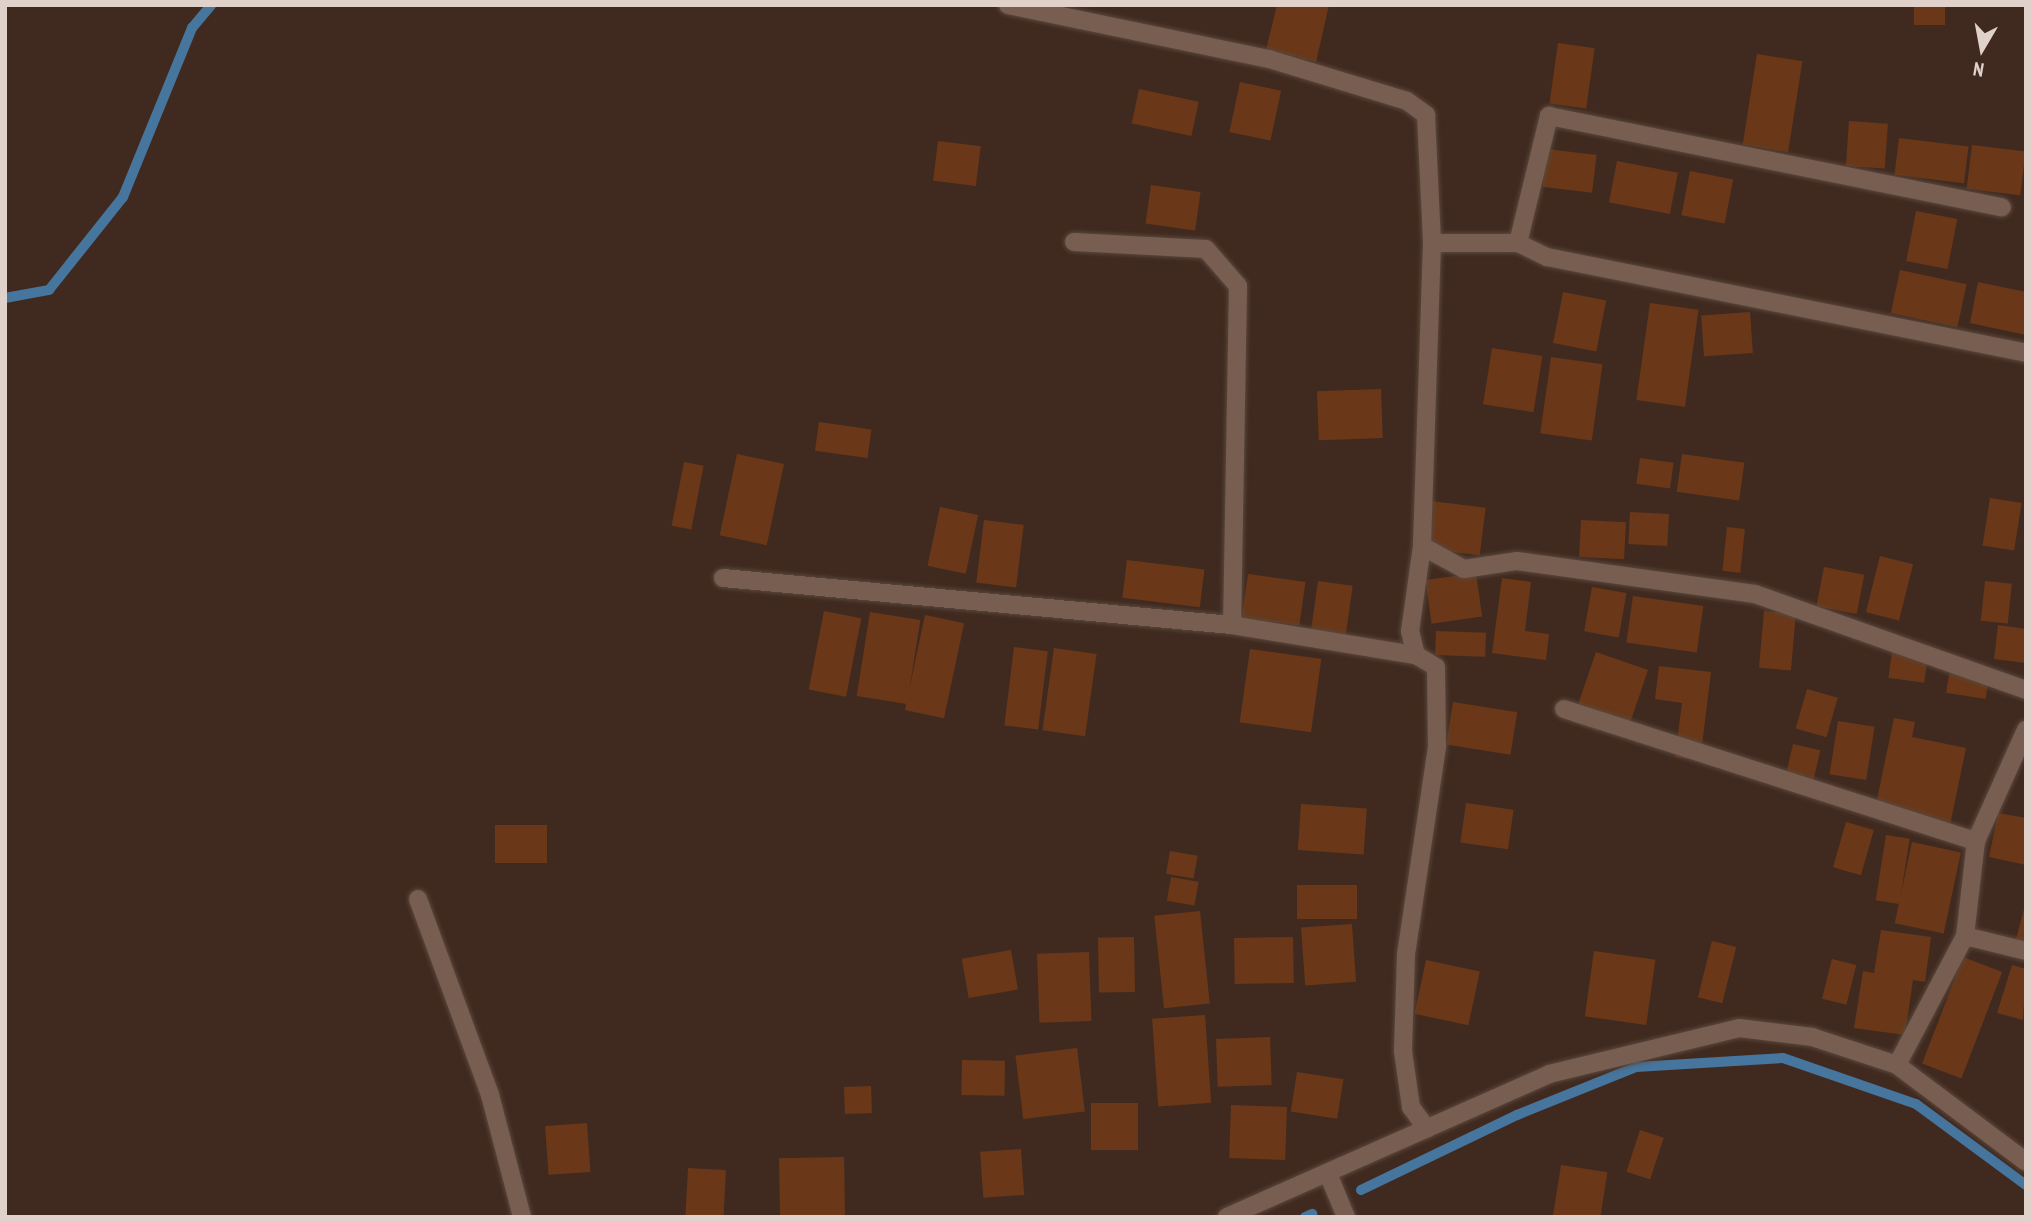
<!DOCTYPE html>
<html>
<head>
<meta charset="utf-8">
<style>
  body { margin:0 }
  #map { position:relative; width:2031px; height:1222px; overflow:hidden; background:#402a1f; font-family:"PT Sans Narrow",sans-serif }
  div>[style] { position:absolute }
  .stream>* { height:10px; margin:-5px; padding:0 5px; transform-origin:5px; border-radius:5px; background:#46759e }
  .building>* { inset:0; background:#6a3818; transform-origin:0 0 }
  .roads { filter:drop-shadow(0 0 2px #5a473e) drop-shadow(0 0 2px #5a473e) }
  .minor>* { height:18px; margin:-9px; padding:0 9px; transform-origin:9px; border-radius:9px; background:#775e51 }
  span { translate:-50% -50%; white-space:nowrap; text-align:center; line-height:1.15; -webkit-text-stroke:5px #402a1f; paint-order:stroke }
  .frame { position:absolute; inset:0; border:7px solid #e0d1ca; pointer-events:none }
  .north { position:absolute; left:1947px; top:14px; width:70px; height:70px; -webkit-text-stroke:5px #402a1f; paint-order:stroke; rotate:190deg; font-size:19px; font-weight:700; line-height:28px; text-align:center; color:#e0d1ca }
  .north::after { content:''; display:block; margin:auto; width:24px; height:32px; background:#e0d1ca; clip-path:polygon(50% 0,100% 100%,50% 72%,0 100%) }
</style>
</head>
<body>
<div id="map">
  <div class="stream">
    <i style="left:5px;top:298px;width:45px;rotate:-10.3deg"></i>
    <i style="left:49px;top:290px;width:119px;rotate:-51.5deg"></i>
    <i style="left:123px;top:197px;width:183px;rotate:-67.8deg"></i>
    <i style="left:192px;top:28px;width:30px;rotate:-50deg"></i>
    <i style="left:1361px;top:1190px;width:173px;rotate:-25.7deg"></i>
    <i style="left:1517px;top:1115px;width:128px;rotate:-22deg"></i>
    <i style="left:1636px;top:1067px;width:147px;rotate:-3.5deg"></i>
    <i style="left:1783px;top:1058px;width:141px;rotate:19.1deg"></i>
    <i style="left:1916px;top:1104px;width:137px;rotate:36.4deg"></i>
    <i style="left:1305px;top:1217px;width:8px;rotate:-23deg"></i>
  </div>
  <div class="building">
    <i style="clip-path:polygon(1277px 5px,1329px 5px,1316px 62px,1266px 50px)"></i>
    <i style="left:1914px;top:5px;width:31px;height:20px"></i>
    <i style="left:1558px;top:43px;width:37px;height:61px;rotate:8deg"></i>
    <i style="left:1757px;top:54px;width:46px;height:92px;rotate:9deg"></i>
    <i style="left:1240px;top:82px;width:42px;height:51px;rotate:12deg"></i>
    <i style="left:1139px;top:89px;width:61px;height:35px;rotate:12deg"></i>
    <i style="left:1849px;top:121px;width:39px;height:45px;rotate:4deg"></i>
    <i style="left:1899px;top:138px;width:70px;height:37px;rotate:7deg"></i>
    <i style="left:938px;top:141px;width:43px;height:40px;rotate:7deg"></i>
    <i style="left:1972px;top:145px;width:54px;height:44px;rotate:7deg"></i>
    <i style="left:1547px;top:149px;width:50px;height:38px;rotate:7deg"></i>
    <i style="left:1617px;top:161px;width:62px;height:42px;rotate:11deg"></i>
    <i style="left:1690px;top:171px;width:44px;height:45px;rotate:11deg"></i>
    <i style="left:1151px;top:185px;width:50px;height:39px;rotate:8deg"></i>
    <i style="left:1916px;top:211px;width:42px;height:51px;rotate:11deg"></i>
    <i style="left:1900px;top:270px;width:68px;height:44px;rotate:12deg"></i>
    <i style="clip-path:polygon(1978px 282px,2026px 292px,2026px 335px,1970px 323px)"></i>
    <i style="left:1563px;top:292px;width:44px;height:52px;rotate:11deg"></i>
    <i style="left:1650px;top:303px;width:49px;height:98px;rotate:8deg"></i>
    <i style="left:1750px;top:312px;width:41px;height:49px;rotate:86deg"></i>
    <i style="left:1492px;top:348px;width:51px;height:57px;rotate:9deg"></i>
    <i style="left:1551px;top:357px;width:52px;height:77px;rotate:8deg"></i>
    <i style="left:1381px;top:389px;width:49px;height:64px;rotate:88deg"></i>
    <i style="left:819px;top:422px;width:53px;height:29px;rotate:8deg"></i>
    <i style="left:737px;top:454px;width:48px;height:83px;rotate:12deg"></i>
    <i style="left:1682px;top:454px;width:63px;height:38px;rotate:8deg"></i>
    <i style="left:1640px;top:458px;width:34px;height:26px;rotate:8deg"></i>
    <i style="left:684px;top:462px;width:20px;height:65px;rotate:11deg"></i>
    <i style="left:1990px;top:498px;width:32px;height:48px;rotate:9deg"></i>
    <i style="left:1431px;top:501px;width:55px;height:48px;rotate:7deg"></i>
    <i style="left:940px;top:507px;width:39px;height:60px;rotate:12deg"></i>
    <i style="left:1630px;top:512px;width:39px;height:32px;rotate:3deg"></i>
    <i style="left:984px;top:520px;width:40px;height:63px;rotate:7deg"></i>
    <i style="left:1581px;top:520px;width:45px;height:37px;rotate:3deg"></i>
    <i style="left:1727px;top:527px;width:18px;height:44px;rotate:6deg"></i>
    <i style="left:1880px;top:556px;width:34px;height:58px;rotate:14deg"></i>
    <i style="left:1127px;top:560px;width:78px;height:38px;rotate:7deg"></i>
    <i style="left:1824px;top:567px;width:41px;height:40px;rotate:11deg"></i>
    <i style="left:1476px;top:573px;width:44px;height:51px;rotate:82deg"></i>
    <i style="left:1248px;top:574px;width:58px;height:44px;rotate:8deg"></i>
    <i style="clip-path:polygon(1502px 578px,1531px 582px,1525px 631px,1549px 634px,1546px 660px,1492px 653px)"></i>
    <i style="left:1318px;top:581px;width:35px;height:51px;rotate:8deg"></i>
    <i style="left:1985px;top:581px;width:27px;height:40px;rotate:6deg"></i>
    <i style="left:1592px;top:587px;width:35px;height:45px;rotate:10deg"></i>
    <i style="left:1633px;top:596px;width:71px;height:47px;rotate:8deg"></i>
    <i style="left:824px;top:611px;width:38px;height:80px;rotate:11deg"></i>
    <i style="left:1764px;top:611px;width:32px;height:57px;rotate:5deg"></i>
    <i style="left:870px;top:612px;width:51px;height:85px;rotate:9deg"></i>
    <i style="left:925px;top:615px;width:40px;height:97px;rotate:12deg"></i>
    <i style="clip-path:polygon(1998px 625px,2026px 629px,2026px 663px,1994px 659px)"></i>
    <i style="left:1436px;top:631px;width:50px;height:24px;rotate:2deg"></i>
    <i style="left:1893px;top:645px;width:36px;height:33px;rotate:8deg"></i>
    <i style="left:1014px;top:647px;width:34px;height:79px;rotate:7deg"></i>
    <i style="left:1054px;top:648px;width:43px;height:83px;rotate:8deg"></i>
    <i style="left:1250px;top:649px;width:72px;height:74px;rotate:8deg"></i>
    <i style="clip-path:polygon(1596px 652px,1648px 670px,1628px 729px,1603px 721px,1599px 731px,1572px 722px)"></i>
    <i style="clip-path:polygon(1659px 666px,1711px 672px,1700px 761px,1675px 757px,1682px 703px,1655px 699px)"></i>
    <i style="left:1950px;top:668px;width:40px;height:25px;rotate:9deg"></i>
    <i style="left:1807px;top:689px;width:32px;height:41px;rotate:16deg"></i>
    <i style="left:1453px;top:702px;width:65px;height:43px;rotate:9deg"></i>
    <i style="clip-path:polygon(1894px 718px,1915px 722px,1912px 737px,1966px 748px,1949px 830px,1874px 814px)"></i>
    <i style="left:1838px;top:721px;width:37px;height:54px;rotate:9deg"></i>
    <i style="left:1793px;top:744px;width:28px;height:44px;rotate:13deg"></i>
    <i style="left:1466px;top:803px;width:48px;height:40px;rotate:8deg"></i>
    <i style="left:1301px;top:804px;width:66px;height:46px;rotate:4deg"></i>
    <i style="clip-path:polygon(1998px 813px,2026px 818px,2026px 865px,1989px 857px)"></i>
    <i style="left:1846px;top:822px;width:29px;height:47px;rotate:16deg"></i>
    <i style="left:495px;top:825px;width:52px;height:38px"></i>
    <i style="left:1886px;top:835px;width:24px;height:66px;rotate:9deg"></i>
    <i style="left:1912px;top:842px;width:50px;height:83px;rotate:12deg"></i>
    <i style="left:1170px;top:851px;width:28px;height:23px;rotate:10deg"></i>
    <i style="left:1171px;top:877px;width:28px;height:24px;rotate:10deg"></i>
    <i style="left:1357px;top:885px;width:34px;height:60px;rotate:90deg"></i>
    <i style="clip-path:polygon(2026px 902px,2026px 945px,2015px 943px)"></i>
    <i style="left:1200px;top:911px;width:93px;height:46px;rotate:84deg"></i>
    <i style="left:1352px;top:924px;width:58px;height:51px;rotate:86deg"></i>
    <i style="clip-path:polygon(1881px 930px,1931px 937px,1925px 982px,1913px 980px,1905px 1035px,1854px 1028px,1863px 971px,1874px 973px)"></i>
    <i style="left:1134px;top:937px;width:55px;height:36px;rotate:89deg"></i>
    <i style="left:1293px;top:937px;width:46px;height:59px;rotate:89deg"></i>
    <i style="left:1712px;top:941px;width:25px;height:58px;rotate:14deg"></i>
    <i style="left:1011px;top:950px;width:40px;height:50px;rotate:80deg"></i>
    <i style="left:1594px;top:951px;width:62px;height:66px;rotate:8deg"></i>
    <i style="left:1089px;top:952px;width:69px;height:52px;rotate:88deg"></i>
    <i style="left:1963px;top:957px;width:42px;height:114px;rotate:21deg"></i>
    <i style="left:1832px;top:959px;width:25px;height:41px;rotate:14deg"></i>
    <i style="left:1426px;top:960px;width:55px;height:55px;rotate:12deg"></i>
    <i style="clip-path:polygon(2012px 965px,2026px 969px,2023px 1020px,1997px 1013px)"></i>
    <i style="left:1205px;top:1015px;width:88px;height:53px;rotate:86deg"></i>
    <i style="left:1270px;top:1037px;width:48px;height:54px;rotate:88deg"></i>
    <i style="left:1077px;top:1048px;width:64px;height:62px;rotate:83deg"></i>
    <i style="left:962px;top:1060px;width:43px;height:35px;rotate:1deg"></i>
    <i style="left:1297px;top:1072px;width:47px;height:40px;rotate:9deg"></i>
    <i style="left:871px;top:1086px;width:27px;height:27px;rotate:88deg"></i>
    <i style="left:1091px;top:1103px;width:47px;height:47px"></i>
    <i style="left:1231px;top:1105px;width:56px;height:53px;rotate:2deg"></i>
    <i style="left:587px;top:1123px;width:49px;height:42px;rotate:86deg"></i>
    <i style="left:1640px;top:1130px;width:25px;height:44px;rotate:18deg"></i>
    <i style="left:1021px;top:1149px;width:46px;height:41px;rotate:86deg"></i>
    <i style="left:844px;top:1157px;width:60px;height:65px;rotate:89deg"></i>
    <i style="left:1561px;top:1165px;width:47px;height:52px;rotate:9deg"></i>
    <i style="left:688px;top:1168px;width:38px;height:49px;rotate:3deg"></i>
  </div>
  <div class="roads">
    <div class="minor">
      <i style="left:1008px;top:5px;width:267px;rotate:11.7deg"></i>
      <i style="left:1269px;top:59px;width:144px;rotate:16.9deg"></i>
      <i style="left:1407px;top:101px;width:24px;rotate:36deg"></i>
      <i style="left:1426px;top:115px;width:128px;rotate:87.3deg"></i>
      <i style="left:1432px;top:243px;width:303px;rotate:91.9deg"></i>
      <i style="left:1422px;top:546px;width:86px;rotate:98deg"></i>
      <i style="left:1410px;top:631px;width:25px;rotate:76deg"></i>
      <i style="left:1416px;top:655px;width:23px;rotate:31deg"></i>
      <i style="left:1436px;top:667px;width:80px;rotate:89.3deg"></i>
      <i style="left:1437px;top:747px;width:210px;rotate:98.5deg"></i>
      <i style="left:1406px;top:955px;width:96px;rotate:91.8deg"></i>
      <i style="left:1403px;top:1051px;width:57px;rotate:81.9deg"></i>
      <i style="left:1411px;top:1107px;width:27px;rotate:54deg"></i>
      <i style="left:1074px;top:242px;width:132px;rotate:3deg"></i>
      <i style="left:1206px;top:249px;width:49px;rotate:49.1deg"></i>
      <i style="left:1238px;top:286px;width:339px;rotate:91deg"></i>
      <i style="left:1432px;top:243px;width:86px"></i>
      <i style="left:1518px;top:243px;width:32px;rotate:26deg"></i>
      <i style="left:1547px;top:257px;width:489px;rotate:11.3deg"></i>
      <i style="left:1518px;top:243px;width:131px;rotate:-76.3deg"></i>
      <i style="left:1549px;top:116px;width:462px;rotate:11.4deg"></i>
      <i style="left:1422px;top:546px;width:48px;rotate:28.7deg"></i>
      <i style="left:1464px;top:569px;width:54px;rotate:-8.6deg"></i>
      <i style="left:1517px;top:561px;width:240px;rotate:7.9deg"></i>
      <i style="left:1755px;top:594px;width:288px;rotate:19.5deg"></i>
      <i style="left:723px;top:578px;width:511px;rotate:5.28deg"></i>
      <i style="left:1232px;top:625px;width:186px;rotate:9.3deg"></i>
      <i style="left:1564px;top:709px;width:433px;rotate:17.8deg"></i>
      <i style="left:418px;top:899px;width:209px;rotate:69.8deg"></i>
      <i style="left:490px;top:1095px;width:126px;rotate:75.3deg"></i>
      <i style="left:1965px;top:936px;width:63px;rotate:13.8deg"></i>
      <i style="left:1897px;top:1065px;width:146px;rotate:-62.2deg"></i>
      <i style="left:1965px;top:936px;width:96px;rotate:-83.4deg"></i>
      <i style="left:1976px;top:841px;width:122px;rotate:-65.8deg"></i>
      <i style="left:1329px;top:1176px;width:44px;rotate:67.5deg"></i>
      <i style="left:1227px;top:1217px;width:352px;rotate:-23.9deg"></i>
      <i style="left:1549px;top:1074px;width:195px;rotate:-13.6deg"></i>
      <i style="left:1739px;top:1028px;width:74px;rotate:7deg"></i>
      <i style="left:1812px;top:1037px;width:89px;rotate:18.2deg"></i>
      <i style="left:1897px;top:1065px;width:161px;rotate:36.9deg"></i>
    </div>
  </div>
  <div class="frame"></div>
  <div class="north">N</div>
</div>
</body>
</html>
